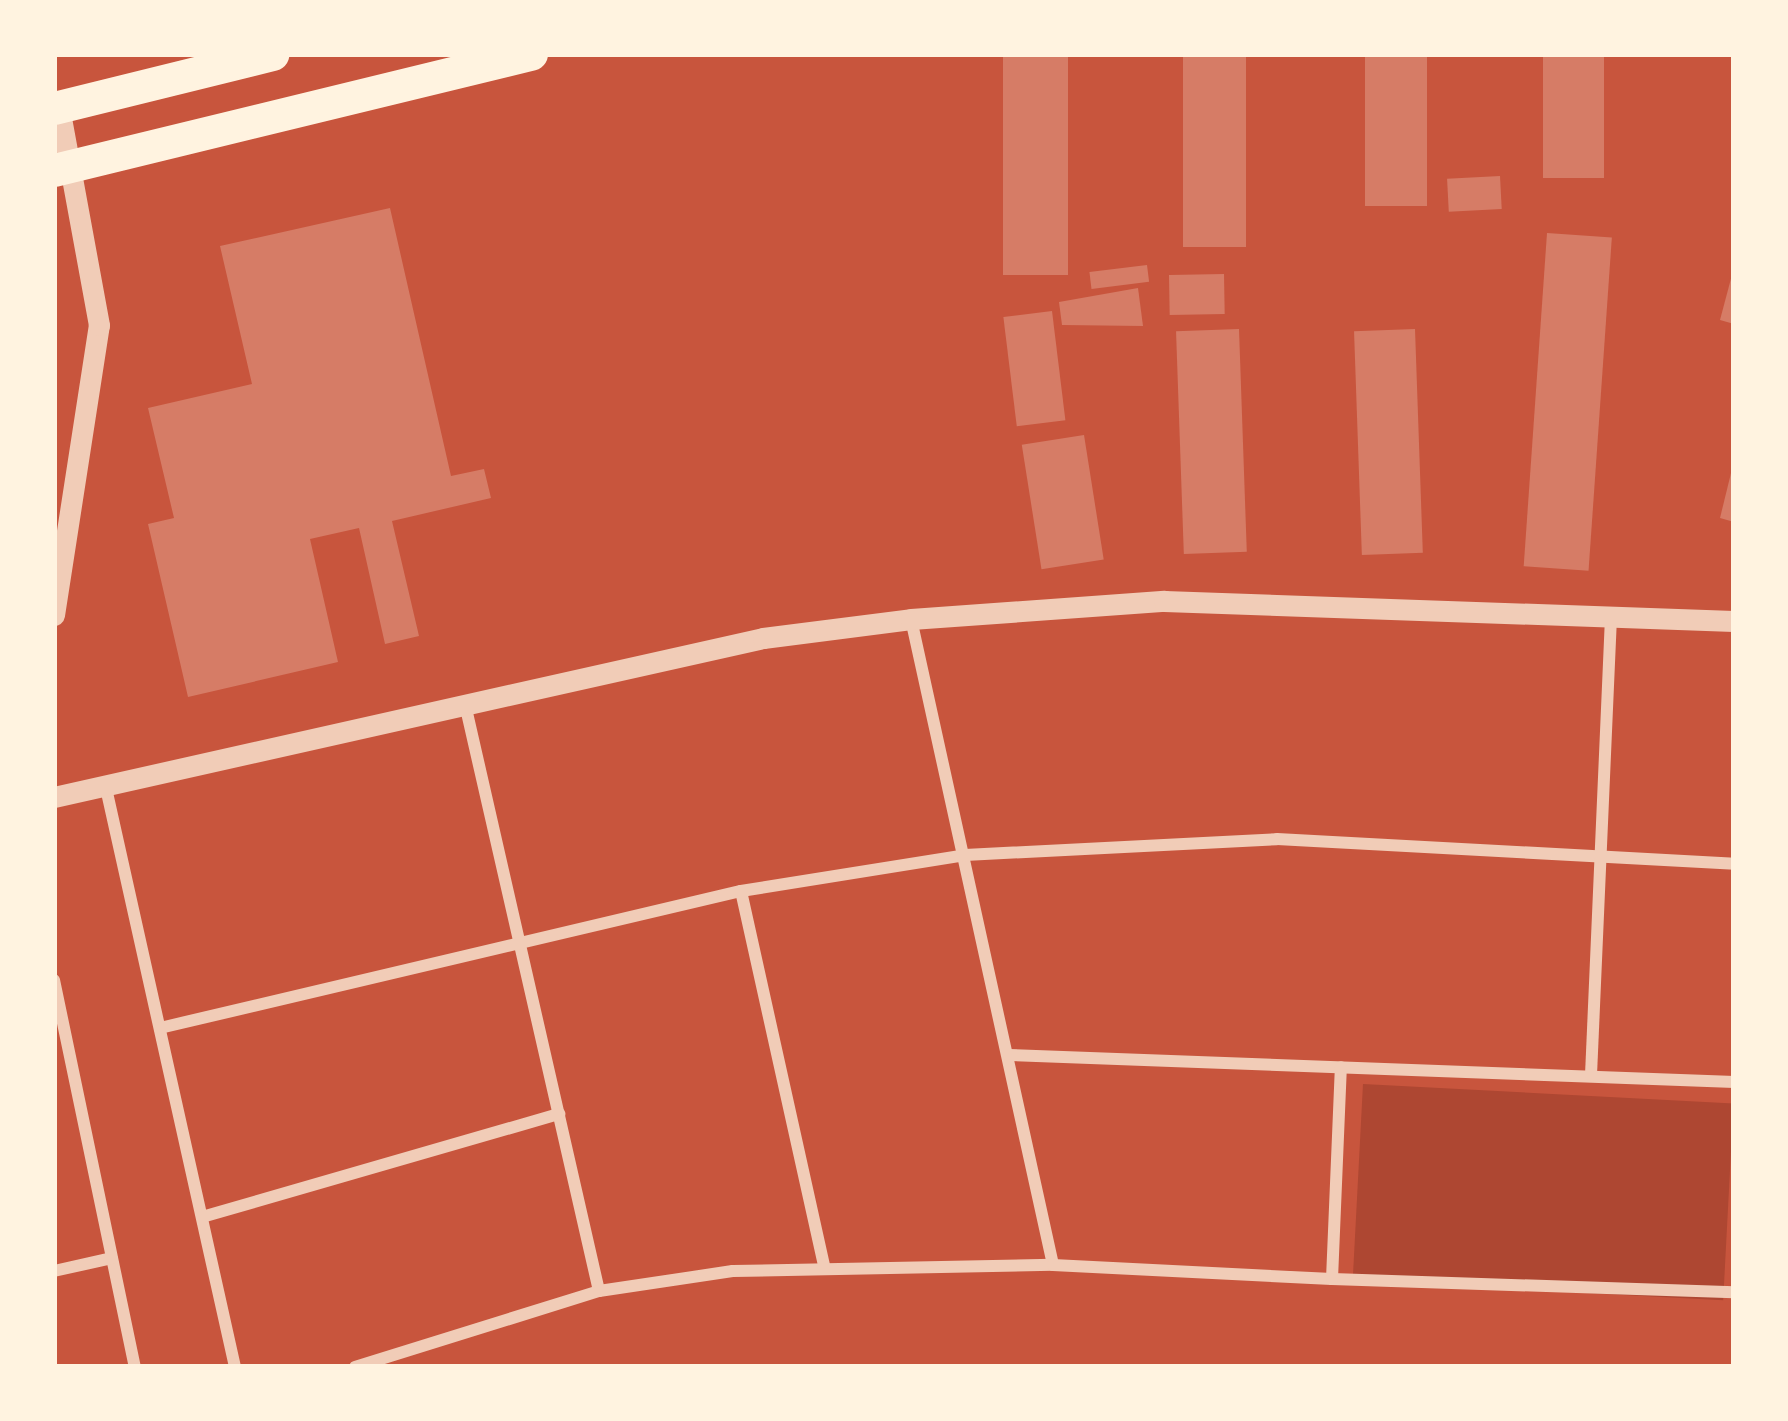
<!DOCTYPE html>
<html>
<head>
<meta charset="utf-8">
<style>
  body { margin:0 }
  #map { position:relative; width:1788px; height:1421px; overflow:hidden; background:#c8553d; font-family:Manrope,sans-serif }
  div>[style] { position:absolute }
  .green>* { inset:0; background:#ae4732; transform-origin:0 0 }
  .building>* { inset:0; background:#d67c66; transform-origin:0 0 }
  .minor>* { height:12px; margin:-6px; padding:0 6px; transform-origin:6px; border-radius:6px; background:#f1ccb7 }
  .tertiary>* { height:21px; margin:-10.5px; padding:0 10.5px; transform-origin:10.5px; border-radius:10.5px; background:#f1ccb7 }
  .trunk>* { height:33px; margin:-16.5px; padding:0 16.5px; transform-origin:16.5px; border-radius:16.5px; background:#fff3e0 }
  span { translate:-50% -50%; white-space:nowrap; text-align:center; line-height:1.15; -webkit-text-stroke:9px #fff3e0; paint-order:stroke }
  .frame { position:absolute; inset:0; border:57px solid #fff3e0; pointer-events:none }
</style>
</head>
<body>
<div id="map">
  <div class="green">
    <i style="left:1363px;top:1084px;width:371px;height:197px;rotate:3deg"></i>
  </div>
  <div class="building">
    <i style="left:1003px;top:54px;width:65px;height:221px"></i>
    <i style="left:1183px;top:54px;width:63px;height:193px"></i>
    <i style="left:1365px;top:54px;width:62px;height:152px"></i>
    <i style="left:1543px;top:54px;width:61px;height:124px"></i>
    <i style="left:1500px;top:176px;width:33px;height:53px;rotate:87deg"></i>
    <i style="clip-path:polygon(390px 208px,451px 476px,484px 469px,491px 498px,392px 521px,419px 636px,385px 644px,359px 528px,310px 539px,338px 662px,188px 697px,148px 524px,174px 518px,148px 408px,252px 384px,220px 246px)"></i>
    <i style="left:1547px;top:233px;width:65px;height:334px;rotate:4deg"></i>
    <i style="left:1147px;top:265px;width:17px;height:58px;rotate:83deg"></i>
    <i style="clip-path:polygon(1733px 271px,1734px 271px,1734px 324px,1720px 320px)"></i>
    <i style="left:1224px;top:274px;width:40px;height:55px;rotate:89deg"></i>
    <i style="clip-path:polygon(1138px 288px,1143px 326px,1062px 325px,1059px 302px)"></i>
    <i style="left:1052px;top:311px;width:110px;height:49px;rotate:83deg"></i>
    <i style="left:1239px;top:329px;width:223px;height:63px;rotate:88deg"></i>
    <i style="left:1415px;top:329px;width:224px;height:61px;rotate:88deg"></i>
    <i style="left:1084px;top:435px;width:126px;height:63px;rotate:81deg"></i>
    <i style="clip-path:polygon(1732px 469px,1734px 469px,1734px 522px,1720px 518px)"></i>
  </div>
  <div class="minor">
    <i style="left:911px;top:619px;width:661px;rotate:77.6deg"></i>
    <i style="left:465px;top:704px;width:602px;rotate:77.14deg"></i>
    <i style="left:106px;top:788px;width:593px;rotate:77.44deg"></i>
    <i style="left:741px;top:891px;width:384px;rotate:77.5deg"></i>
    <i style="left:54px;top:980px;width:395px;rotate:78.2deg"></i>
    <i style="left:160px;top:1028px;width:597px;rotate:-13.27deg"></i>
    <i style="left:741px;top:891px;width:227px;rotate:-9.1deg"></i>
    <i style="left:965px;top:855px;width:312px;rotate:-2.9deg"></i>
    <i style="left:1277px;top:839px;width:458px;rotate:3.1deg"></i>
    <i style="left:1009px;top:1055px;width:726px;rotate:2.13deg"></i>
    <i style="left:1591px;top:1075px;width:460px;rotate:-87.5deg"></i>
    <i style="left:202px;top:1217px;width:372px;rotate:-16.1deg"></i>
    <i style="left:54px;top:1271px;width:59px;rotate:-12.6deg"></i>
    <i style="left:1332px;top:1279px;width:402px;rotate:1.9deg"></i>
    <i style="left:355px;top:1367px;width:256px;rotate:-17.3deg"></i>
    <i style="left:599px;top:1291px;width:135px;rotate:-8.5deg"></i>
    <i style="left:733px;top:1271px;width:320px;rotate:-1.1deg"></i>
    <i style="left:1053px;top:1265px;width:279px;rotate:2.9deg"></i>
    <i style="left:1332px;top:1279px;width:212px;rotate:-87.6deg"></i>
  </div>
  <div class="tertiary">
    <i style="left:54px;top:615px;width:293px;rotate:-81.2deg"></i>
    <i style="left:99px;top:325px;width:223px;rotate:-100.4deg"></i>
    <i style="left:54px;top:797px;width:727px;rotate:-12.64deg"></i>
    <i style="left:763px;top:638px;width:149px;rotate:-7.3deg"></i>
    <i style="left:911px;top:619px;width:254px;rotate:-4.1deg"></i>
    <i style="left:1164px;top:601px;width:570px;rotate:2.01deg"></i>
  </div>
  <div class="trunk">
    <i style="left:54px;top:108px;width:225px;rotate:-13.9deg"></i>
    <i style="left:54px;top:170px;width:491px;rotate:-13.7deg"></i>
  </div>
  <div class="frame"></div>
</div>
</body>
</html>
